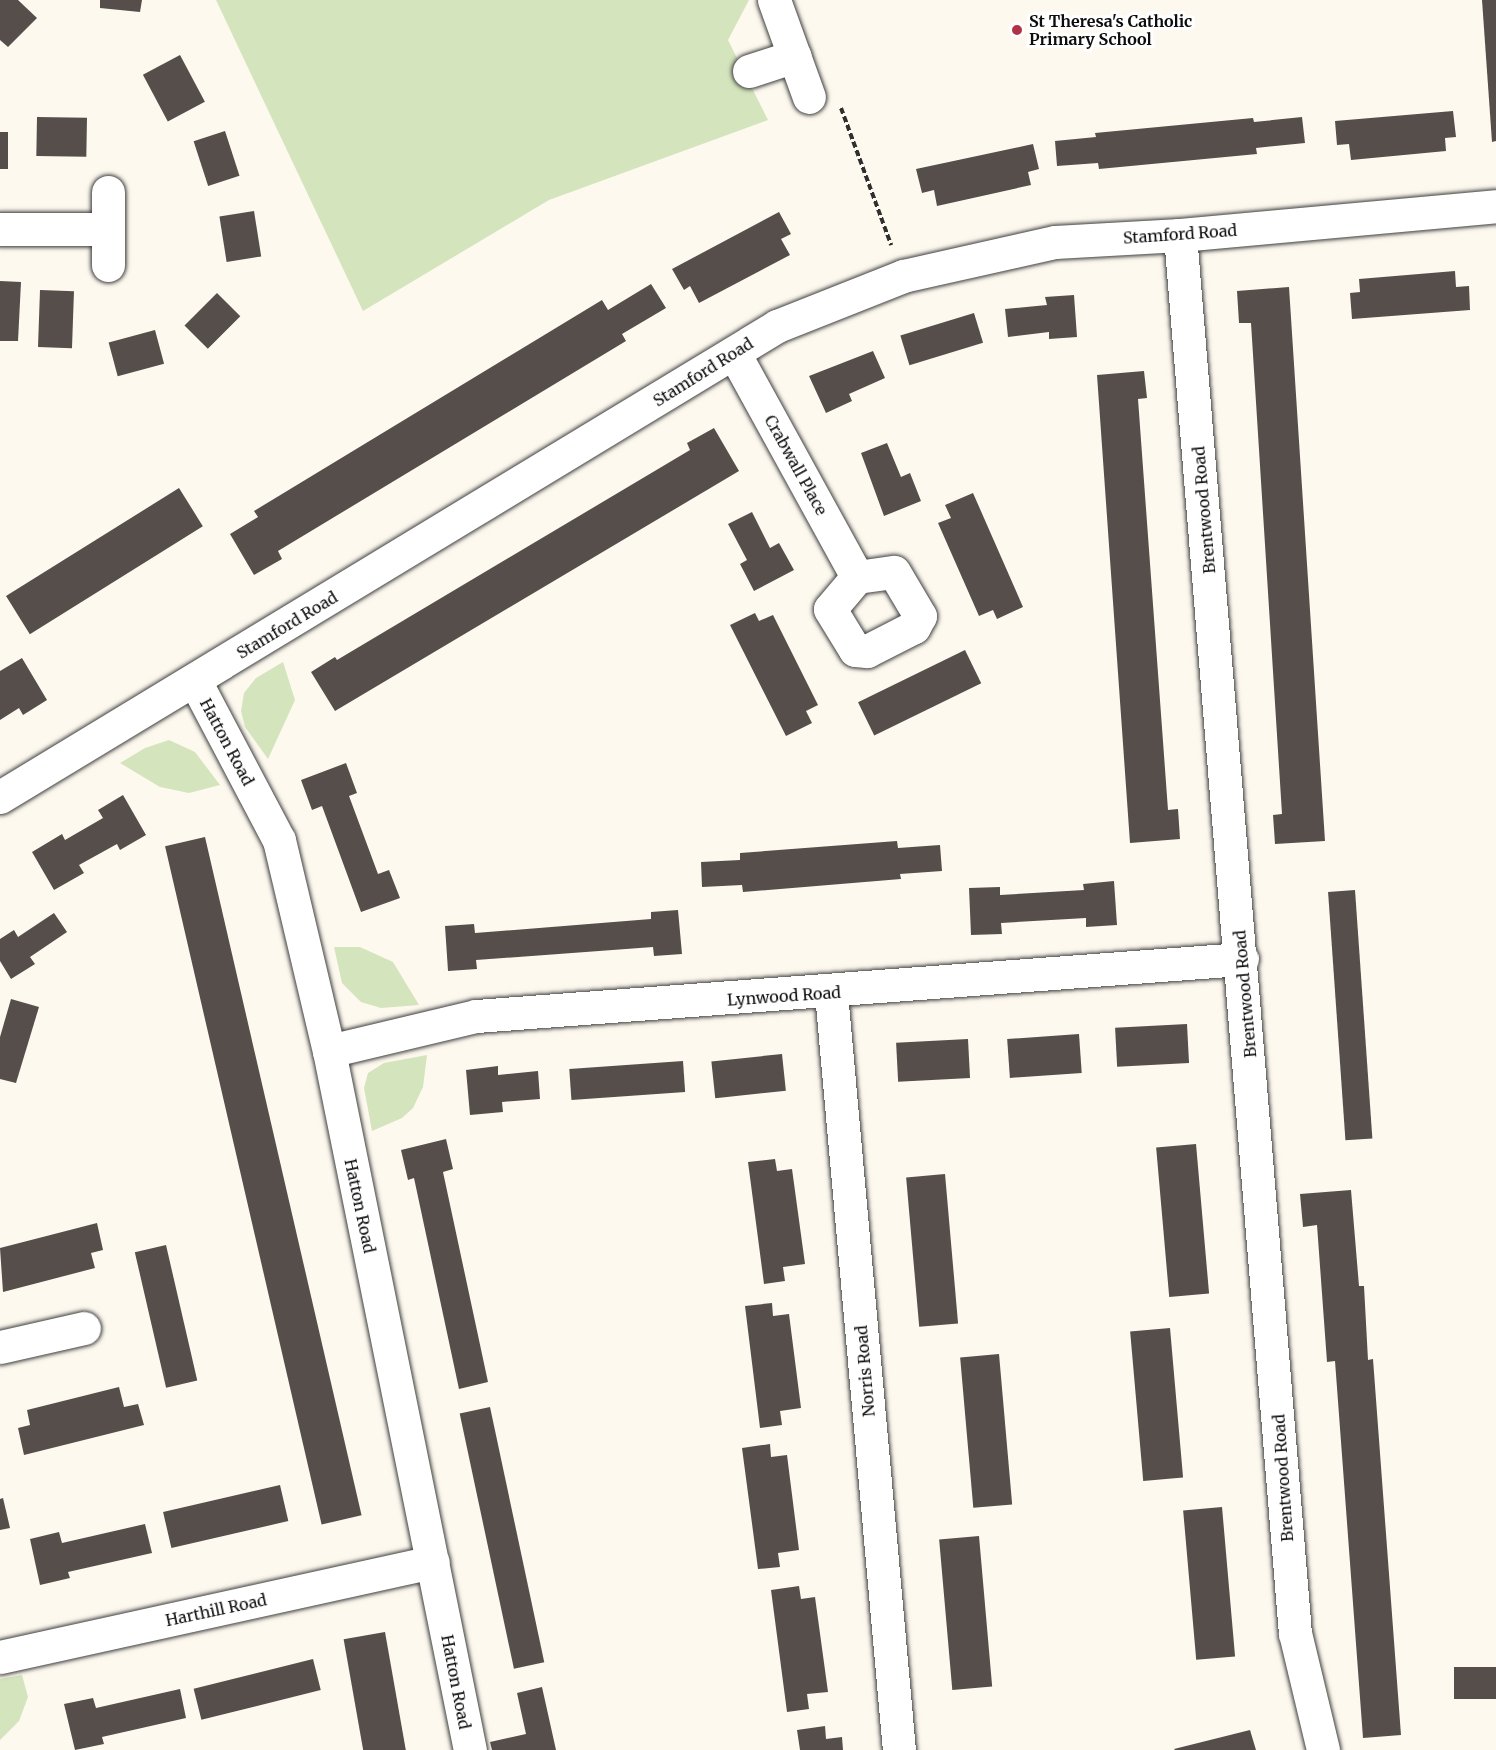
<!DOCTYPE html>
<html>
<head>
<meta charset="utf-8">
<style>
  body { margin:0 }
  #map { position:relative; width:1496px; height:1750px; overflow:hidden; background:#fdf9ef; font-family:Merriweather,serif }
  div>[style] { position:absolute }
  .green>* { inset:0; background:#d4e4bc }
  .building>* { inset:0; background:#554e4b; transform-origin:0 0 }
  .path>* { height:4px; margin-top:-2px; transform-origin:0; background:repeating-linear-gradient(90deg,#2f2f2f 0 6px,transparent 0 9px) }
  .roads { filter:drop-shadow(0 0 2px #404040) drop-shadow(0 0 2px #404040) }
  .street>* { height:33px; margin:-16.5px; padding:0 16.5px; transform-origin:16.5px; border-radius:16.5px; background:#fff }
  .dots>* { width:16px; height:16px; translate:-50% -50%; box-sizing:border-box; border:3px solid #fff; border-radius:50% }
  span { translate:-50% -50%; white-space:nowrap; text-align:center; line-height:1.15; -webkit-text-stroke:6px #fff; paint-order:stroke }
  .poi-label { font-size:16px; color:#0d0d0d; font-weight:700 }
  .left { translate:0 -50%; text-align:left }
  .street-label { font-size:16px; color:#0d0d0d }
</style>
</head>
<body>
<div id="map">
  <div class="green">
    <i style="clip-path:polygon(216px 0,749px 0,728px 40px,768px 120px,549px 200px,363px 311px)"></i>
    <i style="clip-path:polygon(283px 662px,295px 700px,268px 759px,245px 727px,241px 711px,244px 693px,256px 678px)"></i>
    <i style="clip-path:polygon(169px 740px,195px 752px,220px 785px,189px 793px,160px 787px,120px 763px,145px 748px)"></i>
    <i style="clip-path:polygon(334px 947px,360px 947px,393px 962px,419px 1005px,381px 1008px,361px 1002px,342px 983px)"></i>
    <i style="clip-path:polygon(427px 1055px,423px 1087px,413px 1108px,402px 1118px,372px 1131px,364px 1088px,368px 1073px,384px 1063px)"></i>
    <i style="clip-path:polygon(22px 1675px,28px 1697px,19px 1721px,0 1740px,0 1679px)"></i>
  </div>
  <div class="building">
    <i style="clip-path:polygon(0 0,18px 0,37px 18px,8px 47px,0 40px)"></i>
    <i style="clip-path:polygon(100px 0,142px 0,140px 12px,100px 8px)"></i>
    <i style="clip-path:polygon(1482px 0,1496px 0,1496px 141px,1492px 142px)"></i>
    <i style="left:180px;top:55px;width:53px;height:42px;rotate:62deg"></i>
    <i style="clip-path:polygon(1453px 111px,1456px 137px,1445px 138px,1446px 151px,1351px 160px,1349px 144px,1337px 145px,1335px 121px)"></i>
    <i style="left:37px;top:117px;width:50px;height:39px;rotate:1deg"></i>
    <i style="clip-path:polygon(1302px 117px,1305px 143px,1256px 148px,1257px 154px,1099px 169px,1098px 163px,1057px 166px,1055px 141px,1096px 137px,1095px 133px,1253px 118px,1254px 122px)"></i>
    <i style="left:225px;top:131px;width:47px;height:33px;rotate:72deg"></i>
    <i style="left:0;top:132px;width:8px;height:37px"></i>
    <i style="clip-path:polygon(1033px 144px,1039px 169px,1028px 172px,1031px 185px,937px 206px,934px 190px,922px 193px,916px 169px)"></i>
    <i style="left:254px;top:211px;width:46px;height:35px;rotate:81deg"></i>
    <i style="clip-path:polygon(779px 212px,791px 234px,781px 239px,790px 255px,699px 303px,690px 286px,684px 290px,672px 269px)"></i>
    <i style="clip-path:polygon(1455px 271px,1456px 287px,1469px 286px,1470px 310px,1352px 319px,1350px 293px,1360px 292px,1359px 279px)"></i>
    <i style="clip-path:polygon(0 281px,21px 282px,18px 341px,0 341px)"></i>
    <i style="clip-path:polygon(651px 284px,666px 308px,622px 334px,626px 341px,278px 551px,282px 559px,254px 575px,230px 534px,258px 517px,254px 511px,602px 300px,608px 310px)"></i>
    <i style="clip-path:polygon(1289px 287px,1325px 841px,1275px 844px,1273px 815px,1282px 814px,1251px 323px,1239px 323px,1237px 291px)"></i>
    <i style="left:40px;top:290px;width:34px;height:57px;rotate:2deg"></i>
    <i style="left:217px;top:293px;width:33px;height:46px;rotate:45deg"></i>
    <i style="clip-path:polygon(1074px 295px,1077px 337px,1049px 339px,1049px 332px,1008px 337px,1005px 309px,1047px 305px,1045px 297px)"></i>
    <i style="left:974px;top:313px;width:31px;height:77px;rotate:73deg"></i>
    <i style="left:155px;top:330px;width:35px;height:48px;rotate:75deg"></i>
    <i style="clip-path:polygon(873px 351px,885px 378px,849px 394px,852px 401px,826px 413px,809px 376px)"></i>
    <i style="clip-path:polygon(1144px 371px,1147px 398px,1138px 399px,1168px 810px,1178px 809px,1180px 839px,1130px 843px,1097px 375px)"></i>
    <i style="clip-path:polygon(714px 428px,739px 471px,335px 711px,311px 672px,335px 657px,337px 660px,690px 450px,687px 443px)"></i>
    <i style="clip-path:polygon(887px 443px,901px 477px,910px 473px,921px 501px,884px 516px,861px 453px)"></i>
    <i style="left:179px;top:488px;width:45px;height:204px;rotate:58deg"></i>
    <i style="clip-path:polygon(973px 493px,1023px 607px,997px 619px,993px 610px,979px 616px,938px 523px,951px 518px,945px 505px)"></i>
    <i style="clip-path:polygon(752px 512px,770px 548px,779px 543px,794px 570px,754px 591px,740px 564px,747px 560px,728px 524px)"></i>
    <i style="clip-path:polygon(755px 613px,759px 621px,773px 615px,818px 705px,806px 711px,812px 723px,786px 736px,730px 625px)"></i>
    <i style="left:965px;top:650px;width:37px;height:119px;rotate:64deg"></i>
    <i style="clip-path:polygon(22px 658px,47px 700px,23px 715px,19px 708px,0 720px,0 671px)"></i>
    <i style="clip-path:polygon(346px 763px,357px 793px,349px 796px,378px 874px,389px 870px,400px 898px,361px 912px,322px 806px,312px 810px,301px 780px)"></i>
    <i style="clip-path:polygon(123px 795px,146px 835px,120px 850px,117px 844px,79px 865px,84px 873px,54px 890px,32px 852px,62px 834px,65px 840px,103px 818px,98px 810px)"></i>
    <i style="left:205px;top:837px;width:696px;height:41px;rotate:77deg"></i>
    <i style="clip-path:polygon(897px 841px,898px 848px,940px 845px,942px 871px,900px 874px,901px 879px,743px 892px,742px 885px,702px 887px,701px 862px,740px 860px,740px 853px)"></i>
    <i style="clip-path:polygon(1114px 881px,1117px 925px,1086px 927px,1086px 918px,1001px 923px,1002px 934px,971px 935px,969px 888px,1000px 887px,1000px 895px,1084px 890px,1083px 884px)"></i>
    <i style="left:1355px;top:890px;width:249px;height:27px;rotate:86deg"></i>
    <i style="clip-path:polygon(678px 910px,682px 954px,654px 956px,653px 947px,476px 960px,477px 969px,448px 971px,445px 926px,474px 924px,475px 933px,651px 919px,651px 912px)"></i>
    <i style="clip-path:polygon(54px 913px,67px 932px,30px 957px,35px 964px,11px 979px,0 961px,0 939px,14px 930px,18px 937px)"></i>
    <i style="clip-path:polygon(11px 999px,39px 1007px,16px 1083px,0 1079px,0 1037px)"></i>
    <i style="left:1187px;top:1024px;width:39px;height:72px;rotate:87deg"></i>
    <i style="left:1079px;top:1034px;width:39px;height:72px;rotate:86deg"></i>
    <i style="left:968px;top:1039px;width:39px;height:72px;rotate:87deg"></i>
    <i style="left:782px;top:1054px;width:37px;height:71px;rotate:84deg"></i>
    <i style="left:683px;top:1061px;width:31px;height:114px;rotate:86deg"></i>
    <i style="clip-path:polygon(498px 1066px,498px 1075px,538px 1071px,540px 1099px,502px 1102px,503px 1112px,470px 1115px,466px 1070px)"></i>
    <i style="clip-path:polygon(446px 1139px,453px 1169px,443px 1172px,488px 1382px,459px 1389px,414px 1178px,408px 1180px,401px 1150px)"></i>
    <i style="left:1196px;top:1144px;width:150px;height:40px;rotate:85deg"></i>
    <i style="clip-path:polygon(775px 1159px,777px 1171px,792px 1169px,805px 1264px,783px 1267px,785px 1281px,764px 1284px,748px 1162px)"></i>
    <i style="left:945px;top:1174px;width:150px;height:39px;rotate:85deg"></i>
    <i style="clip-path:polygon(1351px 1190px,1359px 1286px,1364px 1286px,1368px 1360px,1373px 1359px,1401px 1735px,1363px 1738px,1335px 1361px,1327px 1362px,1317px 1225px,1303px 1227px,1300px 1194px)"></i>
    <i style="clip-path:polygon(97px 1223px,103px 1250px,91px 1253px,95px 1268px,3px 1292px,0 1248px)"></i>
    <i style="left:166px;top:1245px;width:139px;height:32px;rotate:77deg"></i>
    <i style="clip-path:polygon(772px 1303px,773px 1316px,789px 1314px,801px 1408px,780px 1411px,782px 1425px,760px 1428px,745px 1306px)"></i>
    <i style="left:1170px;top:1328px;width:150px;height:40px;rotate:85deg"></i>
    <i style="left:999px;top:1354px;width:151px;height:39px;rotate:85deg"></i>
    <i style="clip-path:polygon(119px 1387px,124px 1407px,138px 1404px,144px 1425px,24px 1455px,18px 1428px,30px 1425px,27px 1410px)"></i>
    <i style="left:490px;top:1407px;width:261px;height:31px;rotate:78deg"></i>
    <i style="clip-path:polygon(770px 1444px,771px 1457px,787px 1455px,799px 1550px,778px 1553px,780px 1567px,758px 1569px,742px 1448px)"></i>
    <i style="left:280px;top:1485px;width:37px;height:120px;rotate:77deg"></i>
    <i style="clip-path:polygon(3px 1498px,10px 1528px,0 1530px,0 1499px)"></i>
    <i style="left:1222px;top:1507px;width:150px;height:39px;rotate:85deg"></i>
    <i style="clip-path:polygon(145px 1524px,152px 1553px,68px 1572px,70px 1578px,40px 1585px,30px 1539px,59px 1532px,62px 1543px)"></i>
    <i style="left:979px;top:1536px;width:151px;height:40px;rotate:85deg"></i>
    <i style="clip-path:polygon(799px 1586px,801px 1599px,815px 1597px,828px 1692px,807px 1694px,809px 1709px,787px 1712px,771px 1590px)"></i>
    <i style="left:385px;top:1632px;width:120px;height:42px;rotate:80deg"></i>
    <i style="left:313px;top:1659px;width:32px;height:123px;rotate:76deg"></i>
    <i style="left:1496px;top:1667px;width:32px;height:42px;rotate:90deg"></i>
    <i style="clip-path:polygon(542px 1687px,556px 1750px,492px 1750px,490px 1742px,526px 1734px,517px 1693px)"></i>
    <i style="clip-path:polygon(180px 1689px,186px 1718px,102px 1737px,104px 1744px,75px 1750px,64px 1704px,93px 1698px,96px 1708px)"></i>
    <i style="clip-path:polygon(825px 1726px,826px 1739px,842px 1737px,843px 1750px,800px 1750px,797px 1730px)"></i>
    <i style="clip-path:polygon(1250px 1730px,1256px 1750px,1175px 1750px,1174px 1749px)"></i>
  </div>
  <div class="path">
    <i style="left:841px;top:108px;width:146px;rotate:69.9deg"></i>
  </div>
  <div class="roads">
    <div class="street">
      <i style="left:774px;top:0;width:103px;rotate:70.2deg"></i>
      <i style="left:749px;top:71px;width:48px;rotate:-18.1deg"></i>
      <i style="left:0;top:229px;width:108px"></i>
      <i style="left:1180px;top:235px;width:1403px;rotate:85.3deg"></i>
      <i style="left:1295px;top:1633px;width:120px;rotate:76.5deg"></i>
      <i style="left:108px;top:265px;width:73px;rotate:-90deg"></i>
      <i style="left:734px;top:353px;width:256px;rotate:61.2deg"></i>
      <i style="left:857px;top:577px;width:37px;rotate:-8deg"></i>
      <i style="left:894px;top:572px;width:51px;rotate:59.4deg"></i>
      <i style="left:920px;top:616px;width:13px;rotate:119deg"></i>
      <i style="left:914px;top:627px;width:53px;rotate:152.9deg"></i>
      <i style="left:867px;top:651px;width:12px;rotate:-175deg"></i>
      <i style="left:855px;top:650px;width:48px;rotate:-121.4deg"></i>
      <i style="left:830px;top:609px;width:42px;rotate:-49.8deg"></i>
      <i style="left:195px;top:681px;width:180px;rotate:62.2deg"></i>
      <i style="left:279px;top:840px;width:217px;rotate:76.7deg"></i>
      <i style="left:329px;top:1051px;width:713px;rotate:78.6deg"></i>
      <i style="left:0;top:797px;width:909px;rotate:-31.22deg"></i>
      <i style="left:777px;top:326px;width:136px;rotate:-21.6deg"></i>
      <i style="left:903px;top:276px;width:156px;rotate:-12.6deg"></i>
      <i style="left:1055px;top:242px;width:125px;rotate:-3.2deg"></i>
      <i style="left:1180px;top:235px;width:317px;rotate:-5.2deg"></i>
      <i style="left:831px;top:993px;width:760px;rotate:84.87deg"></i>
      <i style="left:329px;top:1051px;width:151px;rotate:-13.4deg"></i>
      <i style="left:476px;top:1016px;width:768px;rotate:-4.26deg"></i>
      <i style="left:0;top:1347px;width:86px;rotate:-12.7deg"></i>
      <i style="left:0;top:1657px;width:443px;rotate:-12.4deg"></i>
    </div>
  </div>
  <div class="dots">
    <i style="left:1017px;top:30px;background:#af3344"></i>
  </div>
  <div class="poi-label">
    <span class="left" style="left:1029px;top:30px">St Theresa's Catholic<br>Primary School</span>
  </div>
  <div class="street-label">
    <span style="left:1180px;top:234px;rotate:-4deg">Stamford Road</span>
    <span style="left:703px;top:372px;rotate:-32deg">Stamford Road</span>
    <span style="left:796px;top:465px;rotate:61deg">Crabwall Place</span>
    <span style="left:1204px;top:510px;rotate:-95deg">Brentwood Road</span>
    <span style="left:287px;top:625px;rotate:-31deg">Stamford Road</span>
    <span style="left:227px;top:742px;rotate:62deg">Hatton Road</span>
    <span style="left:1245px;top:994px;rotate:-95deg">Brentwood Road</span>
    <span style="left:784px;top:996px;rotate:-4deg">Lynwood Road</span>
    <span style="left:360px;top:1206px;rotate:78deg">Hatton Road</span>
    <span style="left:865px;top:1371px;rotate:-95deg">Norris Road</span>
    <span style="left:1283px;top:1478px;rotate:-94deg">Brentwood Road</span>
    <span style="left:216px;top:1610px;rotate:-12deg">Harthill Road</span>
    <span style="left:456px;top:1682px;rotate:79deg">Hatton Road</span>
  </div>
</div>
</body>
</html>
